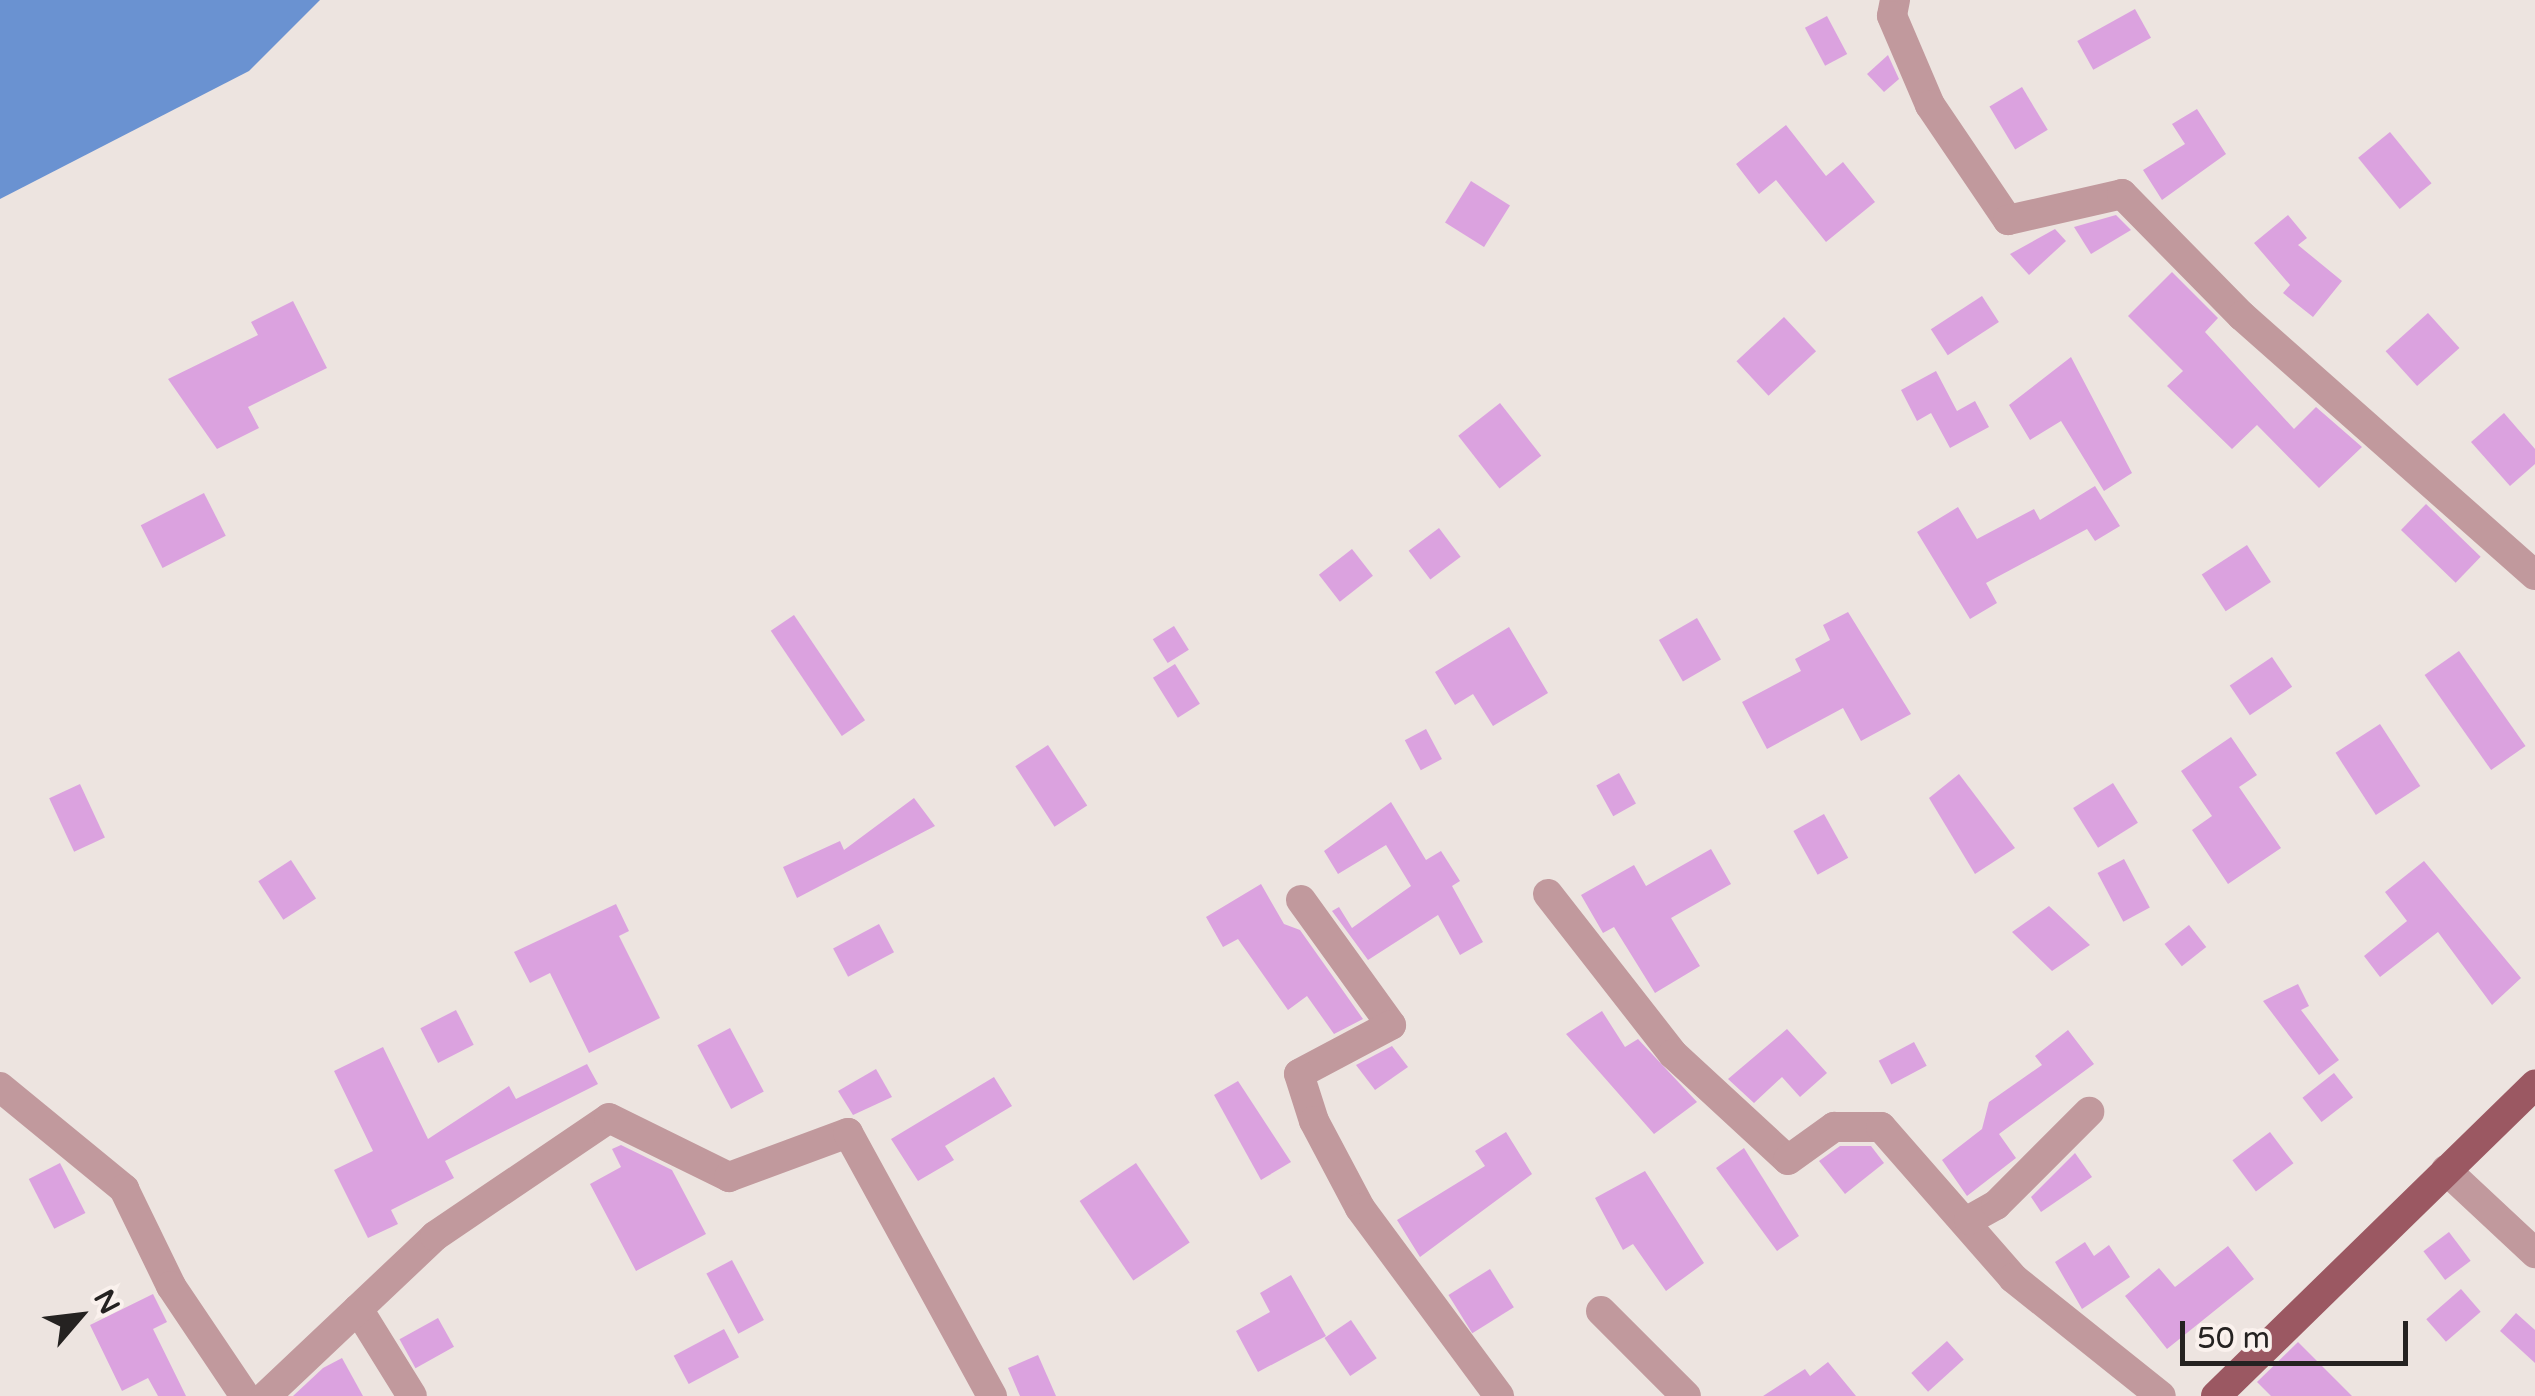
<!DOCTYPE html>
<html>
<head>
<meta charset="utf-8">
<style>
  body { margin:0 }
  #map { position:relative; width:2535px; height:1396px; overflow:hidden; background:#ede4e0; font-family:"Varela Round",sans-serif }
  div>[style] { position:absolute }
  .water>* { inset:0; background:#6a92d1 }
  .building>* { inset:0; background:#dba2df; transform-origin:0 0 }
  .minor>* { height:30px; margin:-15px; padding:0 15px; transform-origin:15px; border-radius:15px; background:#c1999d }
  .major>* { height:30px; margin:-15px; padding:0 15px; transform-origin:15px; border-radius:15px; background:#9b5862 }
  span { translate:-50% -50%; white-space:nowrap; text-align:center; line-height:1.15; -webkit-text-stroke:8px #faf1ed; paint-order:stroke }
  .north { position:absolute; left:30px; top:1266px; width:100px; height:100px; -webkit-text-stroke:8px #faf1ed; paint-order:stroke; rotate:62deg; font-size:28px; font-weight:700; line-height:40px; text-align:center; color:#252221 }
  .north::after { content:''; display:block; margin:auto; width:35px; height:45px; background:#252221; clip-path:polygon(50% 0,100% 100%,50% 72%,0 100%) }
  .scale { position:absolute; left:2180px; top:1321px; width:228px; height:45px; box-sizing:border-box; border:5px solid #252221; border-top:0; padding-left:12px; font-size:30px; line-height:35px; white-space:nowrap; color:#252221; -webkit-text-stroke:8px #faf1ed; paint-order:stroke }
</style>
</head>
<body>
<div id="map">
  <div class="water">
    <i style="clip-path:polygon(0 0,320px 0,249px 71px,0 199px)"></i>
  </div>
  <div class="building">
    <i style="left:2135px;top:9px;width:33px;height:66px;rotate:61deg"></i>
    <i style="left:1827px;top:16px;width:43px;height:25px;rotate:62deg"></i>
    <i style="clip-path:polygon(1888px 55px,1899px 79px,1884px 92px,1867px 74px)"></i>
    <i style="left:2022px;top:87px;width:50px;height:38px;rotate:59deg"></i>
    <i style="clip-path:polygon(2197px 109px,2226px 154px,2162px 200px,2143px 170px,2185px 144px,2172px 124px)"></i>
    <i style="clip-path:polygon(1786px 125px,1826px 176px,1843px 162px,1875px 202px,1826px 242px,1776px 180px,1759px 194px,1736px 164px)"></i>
    <i style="left:2390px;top:132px;width:66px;height:41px;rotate:51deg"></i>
    <i style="left:1471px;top:181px;width:46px;height:49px;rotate:32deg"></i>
    <i style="clip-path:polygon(2116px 215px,2131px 230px,2091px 254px,2074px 227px)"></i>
    <i style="clip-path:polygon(2288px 215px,2307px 238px,2298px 245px,2342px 281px,2313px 317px,2283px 293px,2290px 285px,2254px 243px)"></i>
    <i style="clip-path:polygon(2055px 229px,2066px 241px,2029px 275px,2010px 254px)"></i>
    <i style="clip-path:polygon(2172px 272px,2218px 318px,2205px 332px,2294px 429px,2316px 407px,2362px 447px,2319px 488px,2257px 425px,2232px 449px,2167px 386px,2183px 371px,2128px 316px)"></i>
    <i style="left:1982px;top:296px;width:31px;height:61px;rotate:57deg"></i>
    <i style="clip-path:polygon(293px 301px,327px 368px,248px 407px,259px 428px,217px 449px,168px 379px,258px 335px,251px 322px)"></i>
    <i style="left:2428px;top:313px;width:47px;height:57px;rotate:48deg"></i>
    <i style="left:1784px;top:317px;width:47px;height:65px;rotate:47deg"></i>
    <i style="clip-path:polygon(2071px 357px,2132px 473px,2104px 491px,2061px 421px,2030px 440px,2009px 405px)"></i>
    <i style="clip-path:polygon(1936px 371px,1957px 411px,1975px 401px,1989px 427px,1950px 448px,1931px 413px,1917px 421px,1901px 390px)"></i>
    <i style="left:1500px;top:403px;width:67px;height:53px;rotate:52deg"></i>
    <i style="clip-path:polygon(2504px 413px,2535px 449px,2535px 464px,2510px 486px,2471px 442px)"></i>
    <i style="clip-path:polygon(2095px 486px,2120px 526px,2095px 541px,2087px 529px,1986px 583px,1997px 603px,1970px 619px,1917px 532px,1958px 507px,1977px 539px,2034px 509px,2040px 520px)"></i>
    <i style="left:204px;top:493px;width:48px;height:71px;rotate:63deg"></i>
    <i style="left:2426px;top:504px;width:76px;height:36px;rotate:44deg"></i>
    <i style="left:1439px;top:528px;width:36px;height:38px;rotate:53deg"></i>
    <i style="left:2247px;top:545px;width:44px;height:54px;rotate:57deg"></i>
    <i style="left:1352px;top:549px;width:34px;height:42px;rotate:52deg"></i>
    <i style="clip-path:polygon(1848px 612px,1911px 714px,1861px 741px,1843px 708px,1767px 749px,1742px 702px,1801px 671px,1795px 659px,1830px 640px,1823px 625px)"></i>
    <i style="left:794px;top:615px;width:127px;height:28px;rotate:56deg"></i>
    <i style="left:1697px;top:618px;width:48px;height:44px;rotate:60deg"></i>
    <i style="left:1174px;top:626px;width:28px;height:25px;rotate:58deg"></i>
    <i style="clip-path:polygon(1509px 627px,1548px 693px,1493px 726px,1473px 694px,1455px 705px,1435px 672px)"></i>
    <i style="left:2459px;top:651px;width:116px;height:42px;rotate:55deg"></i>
    <i style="left:2272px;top:657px;width:36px;height:51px;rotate:56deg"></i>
    <i style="left:1175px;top:664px;width:47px;height:26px;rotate:58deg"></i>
    <i style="left:2380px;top:724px;width:74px;height:53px;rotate:57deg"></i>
    <i style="left:1426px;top:729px;width:34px;height:24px;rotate:62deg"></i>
    <i style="clip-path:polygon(2231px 737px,2257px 775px,2239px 787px,2281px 848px,2228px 884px,2192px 830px,2212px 816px,2181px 771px)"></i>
    <i style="left:1048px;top:745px;width:72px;height:39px;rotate:57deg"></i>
    <i style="left:1619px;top:773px;width:35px;height:26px;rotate:61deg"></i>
    <i style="clip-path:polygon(1959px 774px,2015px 848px,1975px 874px,1929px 798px)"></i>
    <i style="left:2113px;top:783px;width:47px;height:47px;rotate:58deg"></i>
    <i style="left:80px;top:784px;width:59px;height:34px;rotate:65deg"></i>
    <i style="clip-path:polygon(914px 798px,935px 826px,797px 898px,783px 867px,840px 841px,844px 850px)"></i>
    <i style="clip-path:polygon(1391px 802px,1426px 860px,1441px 851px,1460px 881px,1452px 886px,1483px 942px,1460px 955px,1438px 915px,1368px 960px,1332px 911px,1339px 907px,1352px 928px,1411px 886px,1386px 845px,1338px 874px,1324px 851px)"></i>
    <i style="left:1824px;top:814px;width:50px;height:35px;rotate:61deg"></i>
    <i style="clip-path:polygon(1711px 849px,1731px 884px,1671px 918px,1700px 966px,1655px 993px,1614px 927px,1603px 933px,1581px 895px,1634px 865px,1646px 886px)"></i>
    <i style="left:2124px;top:859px;width:55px;height:30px;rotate:62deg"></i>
    <i style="left:291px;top:860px;width:46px;height:39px;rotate:57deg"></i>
    <i style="clip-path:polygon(2424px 861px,2521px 978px,2492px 1005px,2438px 932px,2380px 977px,2364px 956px,2407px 921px,2385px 892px)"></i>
    <i style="clip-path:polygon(1261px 884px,1284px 924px,1300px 930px,1363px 1019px,1334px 1034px,1307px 996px,1288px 1010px,1238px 939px,1223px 947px,1206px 917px)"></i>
    <i style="clip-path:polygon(616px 904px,629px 931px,619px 936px,660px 1018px,589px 1053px,550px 973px,530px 983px,514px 952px)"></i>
    <i style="clip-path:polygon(2049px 906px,2090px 945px,2052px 971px,2012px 932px)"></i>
    <i style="left:879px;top:924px;width:32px;height:52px;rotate:62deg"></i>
    <i style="left:2189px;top:925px;width:28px;height:31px;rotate:52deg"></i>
    <i style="clip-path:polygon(2298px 984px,2309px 1006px,2301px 1010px,2339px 1060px,2319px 1075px,2263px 1001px)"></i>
    <i style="left:456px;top:1010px;width:39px;height:40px;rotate:63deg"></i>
    <i style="clip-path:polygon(1602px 1011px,1625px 1047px,1638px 1039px,1697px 1102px,1654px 1134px,1566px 1034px)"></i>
    <i style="left:730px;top:1028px;width:72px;height:37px;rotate:62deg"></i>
    <i style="clip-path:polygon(1787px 1029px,1827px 1073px,1800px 1097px,1782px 1077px,1754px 1103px,1728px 1079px)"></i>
    <i style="clip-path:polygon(2068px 1030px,2094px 1064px,1999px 1134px,2016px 1158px,1967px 1196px,1942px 1160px,1982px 1129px,1989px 1102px,2042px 1065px,2035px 1056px)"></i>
    <i style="left:1914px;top:1042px;width:27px;height:40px;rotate:62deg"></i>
    <i style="clip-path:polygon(1392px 1046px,1408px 1067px,1375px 1090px,1356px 1065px)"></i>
    <i style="clip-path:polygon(383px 1047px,428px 1139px,509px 1086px,516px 1099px,587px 1064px,598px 1084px,445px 1161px,454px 1178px,391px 1210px,398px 1224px,368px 1238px,334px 1170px,373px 1151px,334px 1071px)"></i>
    <i style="clip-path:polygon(876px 1069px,892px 1097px,853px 1115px,838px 1091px)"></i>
    <i style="left:2334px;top:1073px;width:31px;height:40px;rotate:52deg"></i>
    <i style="clip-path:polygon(994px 1077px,1012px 1106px,945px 1146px,954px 1160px,918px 1181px,891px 1139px)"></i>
    <i style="clip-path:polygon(1238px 1081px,1291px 1162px,1261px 1180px,1214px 1095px)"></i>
    <i style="clip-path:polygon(1506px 1132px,1532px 1174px,1420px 1257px,1397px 1220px,1485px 1166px,1475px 1151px)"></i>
    <i style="left:2270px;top:1132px;width:39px;height:47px;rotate:53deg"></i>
    <i style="clip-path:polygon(621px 1145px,672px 1170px,706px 1234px,636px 1271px,590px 1184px,621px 1167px,612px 1149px)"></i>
    <i style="clip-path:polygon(1840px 1146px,1871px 1146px,1884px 1163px,1845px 1194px,1819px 1161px)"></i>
    <i style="clip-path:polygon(1744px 1148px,1799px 1236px,1777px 1251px,1716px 1168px)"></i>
    <i style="clip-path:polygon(2075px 1153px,2092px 1177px,2041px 1212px,2031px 1197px)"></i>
    <i style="left:60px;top:1163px;width:56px;height:35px;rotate:63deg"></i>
    <i style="left:1136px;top:1163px;width:96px;height:68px;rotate:56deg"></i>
    <i style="clip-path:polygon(1645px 1171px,1704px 1263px,1666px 1291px,1633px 1244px,1623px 1250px,1595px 1198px)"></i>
    <i style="left:2449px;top:1232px;width:36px;height:32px;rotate:53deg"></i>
    <i style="clip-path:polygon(2085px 1242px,2094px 1256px,2109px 1245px,2130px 1277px,2082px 1309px,2055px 1262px)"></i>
    <i style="clip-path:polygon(2228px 1246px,2254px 1279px,2167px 1349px,2125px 1296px,2159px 1268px,2175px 1287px)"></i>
    <i style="left:732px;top:1260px;width:68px;height:29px;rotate:62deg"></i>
    <i style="left:1490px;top:1269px;width:45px;height:49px;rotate:58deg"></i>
    <i style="clip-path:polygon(1291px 1275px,1326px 1336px,1258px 1372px,1236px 1331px,1270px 1312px,1260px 1293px)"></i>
    <i style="left:2461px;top:1289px;width:30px;height:46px;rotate:49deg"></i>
    <i style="clip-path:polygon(153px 1294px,167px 1322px,153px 1329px,186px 1396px,158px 1396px,148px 1378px,122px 1391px,90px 1325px)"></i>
    <i style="clip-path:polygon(2516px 1313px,2535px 1330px,2535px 1363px,2500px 1331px)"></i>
    <i style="left:438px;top:1318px;width:33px;height:44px;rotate:61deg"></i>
    <i style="left:1351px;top:1320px;width:46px;height:32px;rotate:56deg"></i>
    <i style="left:724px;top:1329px;width:32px;height:57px;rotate:62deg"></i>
    <i style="left:1947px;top:1341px;width:25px;height:48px;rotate:48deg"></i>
    <i style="clip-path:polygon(2298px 1342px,2352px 1396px,2271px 1396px,2257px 1382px)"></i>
    <i style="clip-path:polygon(1038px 1355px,1056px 1396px,1020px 1396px,1008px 1368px)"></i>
    <i style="clip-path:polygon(342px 1358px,363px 1396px,293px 1396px,323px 1368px)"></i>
    <i style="clip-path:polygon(1828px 1362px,1856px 1396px,1763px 1396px,1805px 1369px,1810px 1376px)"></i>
  </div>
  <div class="minor">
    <i style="left:1895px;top:0;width:16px;rotate:101deg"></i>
    <i style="left:1892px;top:16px;width:97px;rotate:66.9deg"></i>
    <i style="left:1930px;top:105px;width:139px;rotate:55.9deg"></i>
    <i style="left:2008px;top:220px;width:117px;rotate:-12.8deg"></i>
    <i style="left:2122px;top:194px;width:171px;rotate:45.5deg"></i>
    <i style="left:2242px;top:316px;width:391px;rotate:41.5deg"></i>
    <i style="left:1548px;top:894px;width:203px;rotate:52deg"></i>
    <i style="left:1673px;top:1054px;width:156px;rotate:42.7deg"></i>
    <i style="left:1788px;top:1160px;width:57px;rotate:-35.7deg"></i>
    <i style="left:1834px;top:1127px;width:47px"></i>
    <i style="left:1881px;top:1127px;width:201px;rotate:48.8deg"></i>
    <i style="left:2013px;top:1278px;width:189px;rotate:38.6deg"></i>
    <i style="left:1301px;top:900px;width:154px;rotate:54.2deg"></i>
    <i style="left:1391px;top:1025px;width:104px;rotate:152deg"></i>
    <i style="left:1299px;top:1074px;width:49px;rotate:72.3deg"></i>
    <i style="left:1314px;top:1121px;width:98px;rotate:62.1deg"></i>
    <i style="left:1360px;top:1208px;width:234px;rotate:53.5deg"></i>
    <i style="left:0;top:1087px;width:161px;rotate:39.4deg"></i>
    <i style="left:124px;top:1189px;width:108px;rotate:64.1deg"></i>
    <i style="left:171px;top:1286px;width:133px;rotate:56.1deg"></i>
    <i style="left:2446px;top:1170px;width:122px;rotate:43deg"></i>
    <i style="left:1969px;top:1220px;width:31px;rotate:-29deg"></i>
    <i style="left:1996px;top:1205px;width:132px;rotate:-45deg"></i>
    <i style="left:358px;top:1309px;width:102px;rotate:58.2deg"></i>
    <i style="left:1601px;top:1311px;width:120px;rotate:45deg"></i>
    <i style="left:266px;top:1396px;width:233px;rotate:-43.4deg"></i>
    <i style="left:435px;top:1236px;width:210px;rotate:-34.1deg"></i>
    <i style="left:609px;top:1118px;width:134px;rotate:26.2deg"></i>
    <i style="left:729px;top:1177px;width:127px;rotate:-20.3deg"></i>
    <i style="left:848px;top:1133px;width:300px;rotate:61.3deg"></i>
  </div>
  <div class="major">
    <i style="left:2216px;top:1396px;width:446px;rotate:-44.3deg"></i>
  </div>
  <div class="north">N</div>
  <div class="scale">50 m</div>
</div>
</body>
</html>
